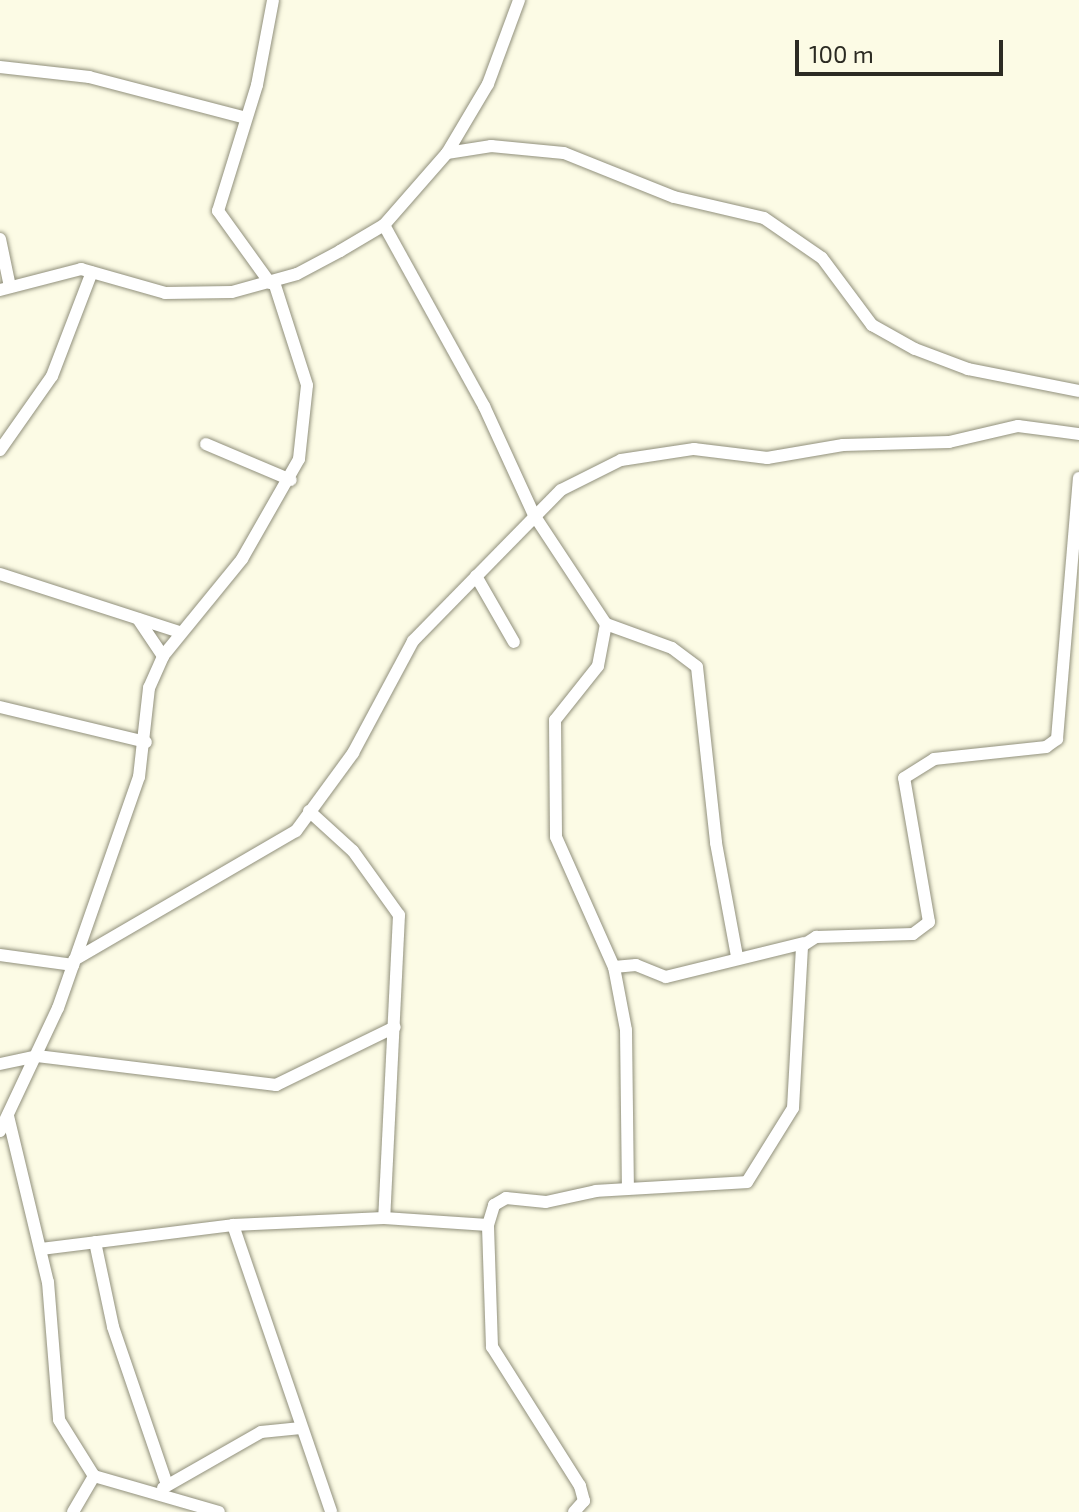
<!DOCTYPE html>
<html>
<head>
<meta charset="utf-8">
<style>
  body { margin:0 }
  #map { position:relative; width:1079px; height:1512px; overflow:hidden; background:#fcfbe5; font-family:"Exo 2",sans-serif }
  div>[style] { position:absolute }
  .roads { filter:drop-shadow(0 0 2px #91907c) drop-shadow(0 0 2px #91907c) }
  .minor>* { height:12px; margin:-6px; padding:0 6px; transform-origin:6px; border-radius:6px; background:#fff }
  span { translate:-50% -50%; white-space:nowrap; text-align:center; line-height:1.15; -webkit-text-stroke:8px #fcfbe5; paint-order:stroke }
  .scale { position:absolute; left:795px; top:40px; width:208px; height:36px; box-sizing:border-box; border:4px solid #2c2b23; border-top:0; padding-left:10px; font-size:24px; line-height:28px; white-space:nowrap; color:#2c2b23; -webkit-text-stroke:6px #fcfbe5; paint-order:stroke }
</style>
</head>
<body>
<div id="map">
  <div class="roads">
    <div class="minor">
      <i style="left:0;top:67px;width:90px;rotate:6.4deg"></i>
      <i style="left:89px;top:77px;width:162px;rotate:14.6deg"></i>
      <i style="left:447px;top:153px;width:45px;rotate:-9deg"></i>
      <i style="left:491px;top:146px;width:73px;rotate:5.5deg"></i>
      <i style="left:564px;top:153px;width:118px;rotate:21.8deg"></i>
      <i style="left:674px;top:197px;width:92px;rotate:13.1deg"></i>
      <i style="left:764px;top:218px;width:70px;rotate:34.6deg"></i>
      <i style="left:822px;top:258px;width:84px;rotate:53.3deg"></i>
      <i style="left:872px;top:325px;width:49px;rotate:29.2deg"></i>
      <i style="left:915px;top:349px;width:57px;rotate:20.7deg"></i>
      <i style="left:968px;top:369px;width:113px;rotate:11.2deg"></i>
      <i style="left:384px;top:225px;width:207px;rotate:61.1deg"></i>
      <i style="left:484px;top:406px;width:120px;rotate:65.4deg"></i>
      <i style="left:534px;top:515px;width:131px;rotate:56.6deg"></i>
      <i style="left:606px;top:624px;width:43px;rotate:100.8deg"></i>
      <i style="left:598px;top:666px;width:69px;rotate:128.5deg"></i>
      <i style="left:555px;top:720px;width:117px;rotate:89.5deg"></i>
      <i style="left:556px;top:837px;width:142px;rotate:66deg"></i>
      <i style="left:614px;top:967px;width:64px;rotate:79.2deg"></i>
      <i style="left:626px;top:1030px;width:158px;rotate:89.3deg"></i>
      <i style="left:0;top:239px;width:49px;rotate:78.2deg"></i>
      <i style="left:270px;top:283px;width:89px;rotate:-125.8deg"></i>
      <i style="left:218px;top:211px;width:132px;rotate:-72.8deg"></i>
      <i style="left:257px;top:85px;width:86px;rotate:-79.3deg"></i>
      <i style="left:0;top:290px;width:84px;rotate:-14.5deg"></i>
      <i style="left:81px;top:269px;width:87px;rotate:15.9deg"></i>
      <i style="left:165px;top:293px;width:67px;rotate:-0.9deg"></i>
      <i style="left:232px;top:292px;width:67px;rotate:-15.5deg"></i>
      <i style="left:297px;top:274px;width:49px;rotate:-28.1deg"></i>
      <i style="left:340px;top:251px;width:51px;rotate:-30.6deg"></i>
      <i style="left:384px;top:225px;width:96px;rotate:-48.8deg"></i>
      <i style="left:447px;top:153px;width:80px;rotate:-59.3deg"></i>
      <i style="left:488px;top:84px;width:90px;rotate:-69.7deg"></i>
      <i style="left:206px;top:444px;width:92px;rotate:23deg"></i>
      <i style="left:0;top:450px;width:90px;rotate:-54.9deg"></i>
      <i style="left:52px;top:376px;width:111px;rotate:-69deg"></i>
      <i style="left:0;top:574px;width:189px;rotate:17.9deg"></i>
      <i style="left:476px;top:576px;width:76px;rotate:60.1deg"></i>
      <i style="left:138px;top:619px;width:45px;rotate:56deg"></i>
      <i style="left:606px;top:624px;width:70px;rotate:20deg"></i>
      <i style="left:672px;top:648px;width:31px;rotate:37deg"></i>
      <i style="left:697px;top:667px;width:177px;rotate:83.8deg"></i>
      <i style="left:716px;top:843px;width:115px;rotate:79.5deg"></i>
      <i style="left:0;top:707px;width:150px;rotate:13.5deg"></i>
      <i style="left:309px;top:811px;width:59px;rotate:42.3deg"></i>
      <i style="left:353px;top:851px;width:79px;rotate:54.3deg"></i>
      <i style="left:399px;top:915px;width:303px;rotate:92.8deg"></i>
      <i style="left:0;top:955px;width:74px;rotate:7.8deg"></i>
      <i style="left:74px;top:960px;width:257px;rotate:-30.2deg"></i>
      <i style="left:296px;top:831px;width:97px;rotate:-53.8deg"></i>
      <i style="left:353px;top:753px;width:127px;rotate:-61.8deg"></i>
      <i style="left:413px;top:641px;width:211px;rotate:-45.6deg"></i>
      <i style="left:561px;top:490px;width:67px;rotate:-26.6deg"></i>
      <i style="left:621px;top:460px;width:74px;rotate:-8.6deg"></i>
      <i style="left:694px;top:449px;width:74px;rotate:7deg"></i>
      <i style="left:767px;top:458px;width:77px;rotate:-9.7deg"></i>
      <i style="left:843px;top:445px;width:106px;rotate:-1.6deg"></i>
      <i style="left:949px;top:442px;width:71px;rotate:-13.1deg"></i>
      <i style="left:1018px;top:426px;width:62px;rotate:7.5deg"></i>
      <i style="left:614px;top:967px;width:22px;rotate:-5deg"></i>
      <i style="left:636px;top:965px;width:32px;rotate:22deg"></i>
      <i style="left:666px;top:977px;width:142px;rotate:-13.8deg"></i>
      <i style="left:0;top:1064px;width:38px;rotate:-12deg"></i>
      <i style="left:37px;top:1056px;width:241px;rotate:6.9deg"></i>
      <i style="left:276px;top:1085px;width:132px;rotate:-26deg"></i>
      <i style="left:8px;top:1116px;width:171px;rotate:76.5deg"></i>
      <i style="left:48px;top:1282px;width:138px;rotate:85.4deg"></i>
      <i style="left:59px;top:1420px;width:66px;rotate:58deg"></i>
      <i style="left:94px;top:1476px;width:130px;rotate:16.1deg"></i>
      <i style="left:0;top:1131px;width:136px;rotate:-64.8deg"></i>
      <i style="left:58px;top:1008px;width:245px;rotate:-70.7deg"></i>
      <i style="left:139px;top:777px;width:90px;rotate:-83.6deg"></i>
      <i style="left:149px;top:688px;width:35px;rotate:-66deg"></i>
      <i style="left:163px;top:656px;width:125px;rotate:-50.8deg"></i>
      <i style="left:242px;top:559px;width:115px;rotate:-60.3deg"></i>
      <i style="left:299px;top:459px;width:74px;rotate:-83.8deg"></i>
      <i style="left:307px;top:385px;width:108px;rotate:-107.8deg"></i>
      <i style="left:233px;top:1225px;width:303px;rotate:71.1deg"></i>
      <i style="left:95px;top:1242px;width:87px;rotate:78deg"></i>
      <i style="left:113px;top:1327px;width:167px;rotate:71.1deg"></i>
      <i style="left:41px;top:1249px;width:193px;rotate:-7.1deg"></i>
      <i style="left:233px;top:1225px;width:151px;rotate:-2.7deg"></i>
      <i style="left:384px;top:1218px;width:104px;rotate:3.9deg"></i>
      <i style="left:163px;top:1488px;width:113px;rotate:-29.7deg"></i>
      <i style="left:261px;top:1432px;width:40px;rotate:-5.7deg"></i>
      <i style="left:73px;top:1512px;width:42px;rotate:-59.7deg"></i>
      <i style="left:574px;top:1512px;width:15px;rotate:-48deg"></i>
      <i style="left:584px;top:1501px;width:16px;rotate:-105deg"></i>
      <i style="left:580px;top:1486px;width:165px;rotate:-122.3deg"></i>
      <i style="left:492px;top:1347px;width:122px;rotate:-91.9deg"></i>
      <i style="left:488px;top:1225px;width:21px;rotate:-73deg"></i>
      <i style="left:494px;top:1205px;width:14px;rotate:-30deg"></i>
      <i style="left:506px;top:1198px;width:40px;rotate:5.7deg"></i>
      <i style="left:546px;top:1202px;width:51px;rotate:-12.4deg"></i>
      <i style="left:596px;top:1191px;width:151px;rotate:-3.4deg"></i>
      <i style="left:747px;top:1182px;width:87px;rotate:-58.1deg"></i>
      <i style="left:793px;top:1108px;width:162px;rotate:-86.8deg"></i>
      <i style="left:802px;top:946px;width:17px;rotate:-33deg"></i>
      <i style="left:816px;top:937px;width:97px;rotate:-1.8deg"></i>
      <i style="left:913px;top:934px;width:20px;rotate:-37deg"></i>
      <i style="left:929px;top:922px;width:146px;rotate:-99.8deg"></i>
      <i style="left:904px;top:778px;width:36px;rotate:-32deg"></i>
      <i style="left:934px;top:759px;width:113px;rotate:-6.1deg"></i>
      <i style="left:1046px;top:747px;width:14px;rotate:-36deg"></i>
      <i style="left:1057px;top:739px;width:262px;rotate:-85.2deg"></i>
    </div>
  </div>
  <div class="scale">100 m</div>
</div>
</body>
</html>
